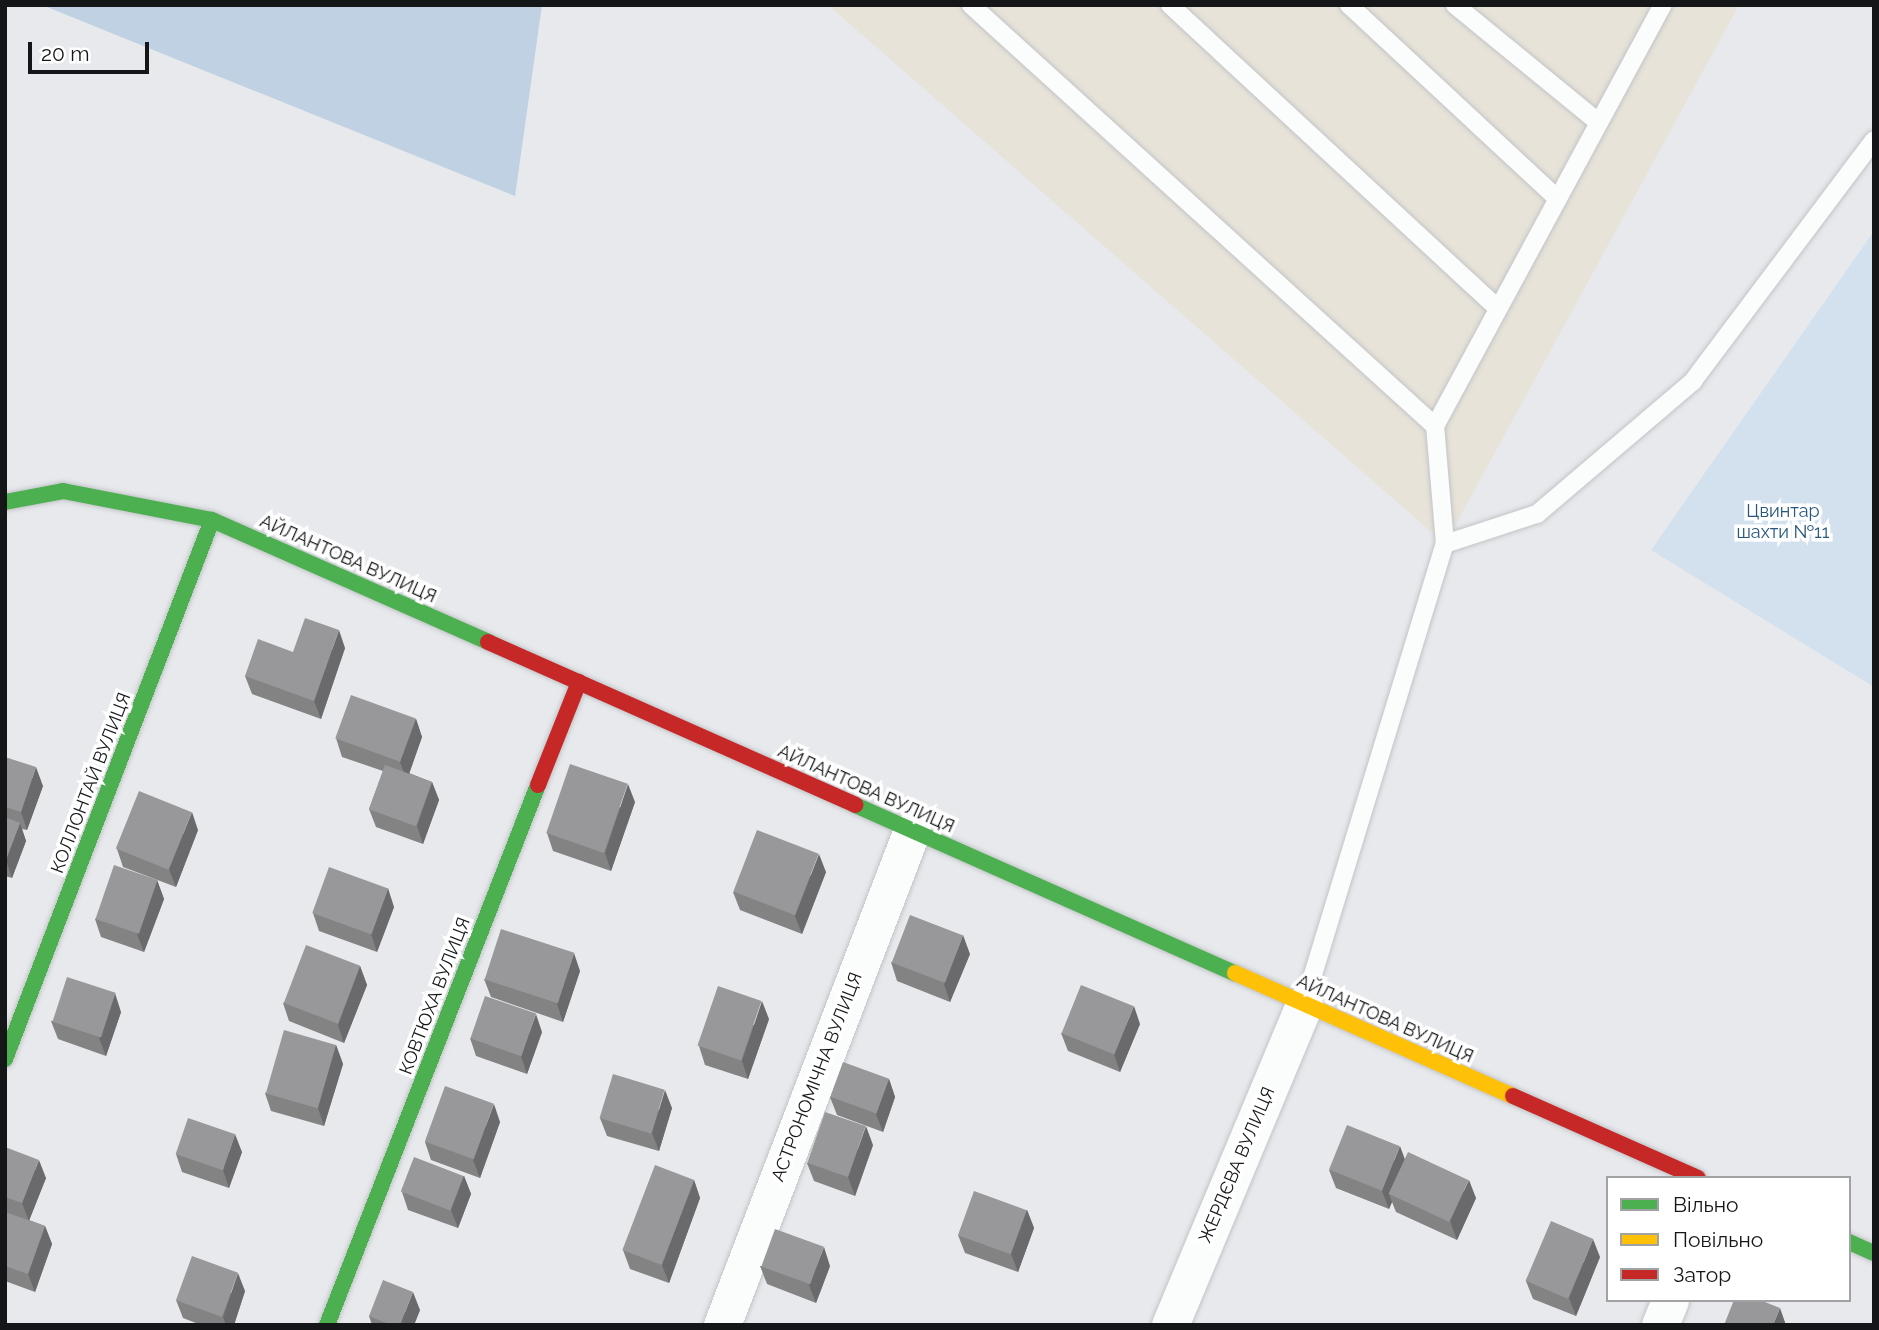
<!DOCTYPE html>
<html>
<head>
<meta charset="utf-8">
<style>
  body { margin:0 }
  #map { position:relative; width:1879px; height:1330px; overflow:hidden; background:#e7e9ec; font-family:Raleway,sans-serif }
  div>[style] { position:absolute }
  .industrial>* { inset:0; background:#e8e3d9 }
  .green>* { inset:0; background:#d3e1ee }
  .forest>* { inset:0; background:#bfd1e2 }
  .roads { filter:drop-shadow(0 0 2px #c2c4c7) drop-shadow(0 0 2px #c2c4c7) }
  .lane>* { height:18px; margin:-9px; padding:0 9px; transform-origin:9px; border-radius:9px; background:#fbfcfc }
  .street>* { height:37px; margin:-18.5px; padding:0 18.5px; transform-origin:18.5px; border-radius:18.5px; background:#fbfcfc }
  .fast>* { height:16px; margin:-8px; padding:0 8px; transform-origin:8px; border-radius:8px; background:#4caf50 }
  .slow>* { height:16px; margin:-8px; padding:0 8px; transform-origin:8px; border-radius:8px; background:#ffc107 }
  .jam>* { height:16px; margin:-8px; padding:0 8px; transform-origin:8px; border-radius:8px; background:#c62828 }
  .wall>* { inset:0; background:#838384 }
  .shaded-wall>* { inset:0; background:#6a6a6c }
  .building>* { inset:0; background:#98989a; transform-origin:0 0 }
  span { translate:-50% -50%; white-space:nowrap; text-align:center; line-height:1.15; -webkit-text-stroke:7px #fff; paint-order:stroke }
  .park-label { font-size:18px; color:#27577d }
  .street-label { font-size:18px; color:#141618 }
  .frame { position:absolute; inset:0; border:7px solid #141618; pointer-events:none }
  .legend { position:absolute; left:1606px; top:1176px; width:245px; height:126px; box-sizing:border-box; background:#fff; border:2px solid #a1a2a3; margin:0; padding:9px 12px; list-style:none; font-size:21px; color:#141618 }
  .legend li { display:flex; align-items:center; gap:14px; height:35px }
  .legend b { width:35px; border:2px solid #a1a2a3 }
  .scale { position:absolute; left:28px; top:42px; width:121px; height:32px; box-sizing:border-box; border:4px solid #141618; border-top:0; padding-left:9px; font-size:21px; line-height:24px; white-space:nowrap; color:#141618; -webkit-text-stroke:5px #fff; paint-order:stroke }
</style>
</head>
<body>
<div id="map">
  <div class="industrial">
    <i style="clip-path:polygon(828px 5px,1739px 5px,1445px 544px)"></i>
  </div>
  <div class="green">
    <i style="clip-path:polygon(1874px 231px,1874px 687px,1651px 550px)"></i>
  </div>
  <div class="forest">
    <i style="clip-path:polygon(42px 5px,542px 5px,515px 196px)"></i>
  </div>
  <div class="roads">
    <div class="lane">
      <i style="left:971px;top:5px;width:627px;rotate:42.22deg"></i>
      <i style="left:1170px;top:5px;width:447px;rotate:42.8deg"></i>
      <i style="left:1349px;top:5px;width:285px;rotate:42.9deg"></i>
      <i style="left:1455px;top:5px;width:186px;rotate:39.3deg"></i>
      <i style="left:1445px;top:544px;width:118px;rotate:-94.8deg"></i>
      <i style="left:1435px;top:426px;width:479px;rotate:-61.6deg"></i>
      <i style="left:1304px;top:1004px;width:481px;rotate:-73deg"></i>
      <i style="left:1445px;top:544px;width:97px;rotate:-18.1deg"></i>
      <i style="left:1537px;top:514px;width:205px;rotate:-40.4deg"></i>
      <i style="left:1693px;top:381px;width:301px;rotate:-53.1deg"></i>
    </div>
    <div class="street">
      <i style="left:722px;top:1325px;width:530px;rotate:-69deg"></i>
      <i style="left:1170px;top:1325px;width:348px;rotate:-67.3deg"></i>
      <i style="left:1660px;top:1325px;width:27px;rotate:-68deg"></i>
    </div>
    <div class="fast">
      <i style="left:5px;top:502px;width:59px;rotate:-10.7deg"></i>
      <i style="left:63px;top:491px;width:152px;rotate:11deg"></i>
      <i style="left:212px;top:520px;width:302px;rotate:23.8deg"></i>
      <i style="left:855px;top:805px;width:415px;rotate:23.9deg"></i>
      <i style="left:5px;top:1059px;width:577px;rotate:-68.99deg"></i>
      <i style="left:1849px;top:1242px;width:27px;rotate:24deg"></i>
      <i style="left:327px;top:1325px;width:580px;rotate:-68.66deg"></i>
    </div>
    <div class="slow">
      <i style="left:1235px;top:973px;width:304px;rotate:23.9deg"></i>
    </div>
    <div class="jam">
      <i style="left:488px;top:642px;width:402px;rotate:23.9deg"></i>
      <i style="left:538px;top:785px;width:111px;rotate:-68.3deg"></i>
      <i style="left:1513px;top:1096px;width:202px;rotate:23.9deg"></i>
    </div>
  </div>
  <div class="wall">
    <i style="clip-path:polygon(345px 648px,321px 719px,252px 694px,245px 676px,293px 652px)"></i>
    <i style="clip-path:polygon(416px 719px,422px 737px,409px 773px,432px 782px,439px 800px,423px 844px,376px 827px,369px 809px,383px 771px,342px 757px,336px 738px)"></i>
    <i style="clip-path:polygon(5px 757px,43px 786px,27px 830px,22px 829px,26px 841px,12px 878px,5px 876px)"></i>
    <i style="clip-path:polygon(635px 802px,611px 871px,553px 851px,547px 833px)"></i>
    <i style="clip-path:polygon(198px 830px,176px 887px,123px 867px,117px 849px)"></i>
    <i style="clip-path:polygon(826px 872px,802px 934px,740px 910px,733px 892px)"></i>
    <i style="clip-path:polygon(157px 880px,164px 899px,144px 952px,101px 937px,95px 919px)"></i>
    <i style="clip-path:polygon(394px 907px,377px 952px,319px 931px,313px 913px)"></i>
    <i style="clip-path:polygon(970px 954px,950px 1002px,897px 981px,891px 962px)"></i>
    <i style="clip-path:polygon(360px 966px,367px 985px,344px 1043px,289px 1021px,283px 1003px)"></i>
    <i style="clip-path:polygon(580px 971px,563px 1022px,491px 997px,484px 979px)"></i>
    <i style="clip-path:polygon(121px 1012px,106px 1056px,58px 1039px,51px 1021px)"></i>
    <i style="clip-path:polygon(769px 1019px,748px 1079px,705px 1065px,699px 1046px)"></i>
    <i style="clip-path:polygon(1140px 1024px,1120px 1072px,1068px 1051px,1061px 1033px)"></i>
    <i style="clip-path:polygon(542px 1032px,527px 1074px,476px 1056px,470px 1038px)"></i>
    <i style="clip-path:polygon(336px 1045px,343px 1064px,324px 1126px,271px 1111px,265px 1093px)"></i>
    <i style="clip-path:polygon(889px 1079px,895px 1097px,883px 1132px,837px 1115px,830px 1097px)"></i>
    <i style="clip-path:polygon(672px 1108px,659px 1151px,607px 1136px,600px 1118px)"></i>
    <i style="clip-path:polygon(500px 1122px,480px 1178px,431px 1160px,425px 1142px)"></i>
    <i style="clip-path:polygon(873px 1145px,855px 1196px,814px 1181px,807px 1163px)"></i>
    <i style="clip-path:polygon(5px 1147px,46px 1178px,29px 1220px,45px 1226px,52px 1244px,35px 1292px,5px 1281px)"></i>
    <i style="clip-path:polygon(242px 1152px,229px 1188px,182px 1172px,176px 1154px)"></i>
    <i style="clip-path:polygon(1405px 1159px,1476px 1198px,1457px 1240px,1396px 1212px,1392px 1202px,1389px 1209px,1336px 1188px,1329px 1170px)"></i>
    <i style="clip-path:polygon(464px 1176px,471px 1194px,458px 1228px,408px 1210px,402px 1192px)"></i>
    <i style="clip-path:polygon(694px 1180px,700px 1198px,669px 1283px,630px 1269px,623px 1250px)"></i>
    <i style="clip-path:polygon(1027px 1210px,1034px 1228px,1018px 1272px,965px 1253px,958px 1235px)"></i>
    <i style="clip-path:polygon(1600px 1257px,1576px 1316px,1533px 1299px,1526px 1281px)"></i>
    <i style="clip-path:polygon(760px 1266px,830px 1266px,816px 1303px,767px 1284px)"></i>
    <i style="clip-path:polygon(245px 1291px,234px 1325px,201px 1325px,183px 1318px,176px 1300px)"></i>
    <i style="clip-path:polygon(420px 1310px,414px 1325px,372px 1325px,369px 1316px)"></i>
  </div>
  <div class="shaded-wall">
    <i style="clip-path:polygon(339px 630px,345px 648px,321px 719px,314px 701px)"></i>
    <i style="clip-path:polygon(416px 719px,422px 737px,407px 780px,400px 762px)"></i>
    <i style="clip-path:polygon(36px 767px,43px 786px,27px 830px,21px 812px)"></i>
    <i style="clip-path:polygon(432px 782px,439px 800px,423px 844px,417px 826px)"></i>
    <i style="clip-path:polygon(628px 784px,635px 802px,611px 871px,605px 853px)"></i>
    <i style="clip-path:polygon(192px 812px,198px 830px,176px 887px,169px 869px)"></i>
    <i style="clip-path:polygon(20px 823px,26px 841px,12px 878px,6px 860px)"></i>
    <i style="clip-path:polygon(819px 854px,826px 872px,802px 934px,795px 916px)"></i>
    <i style="clip-path:polygon(157px 880px,164px 899px,144px 952px,137px 934px)"></i>
    <i style="clip-path:polygon(388px 888px,394px 907px,377px 952px,371px 934px)"></i>
    <i style="clip-path:polygon(963px 935px,970px 954px,950px 1002px,944px 984px)"></i>
    <i style="clip-path:polygon(574px 953px,580px 971px,563px 1022px,557px 1004px)"></i>
    <i style="clip-path:polygon(360px 966px,367px 985px,344px 1043px,338px 1025px)"></i>
    <i style="clip-path:polygon(115px 993px,121px 1012px,106px 1056px,99px 1038px)"></i>
    <i style="clip-path:polygon(762px 1001px,769px 1019px,748px 1079px,742px 1061px)"></i>
    <i style="clip-path:polygon(1134px 1006px,1140px 1024px,1120px 1072px,1114px 1054px)"></i>
    <i style="clip-path:polygon(536px 1014px,542px 1032px,527px 1074px,521px 1056px)"></i>
    <i style="clip-path:polygon(336px 1045px,343px 1064px,324px 1126px,318px 1108px)"></i>
    <i style="clip-path:polygon(889px 1079px,895px 1097px,883px 1132px,876px 1114px)"></i>
    <i style="clip-path:polygon(665px 1090px,672px 1108px,659px 1151px,652px 1133px)"></i>
    <i style="clip-path:polygon(494px 1104px,500px 1122px,480px 1178px,473px 1160px)"></i>
    <i style="clip-path:polygon(866px 1126px,873px 1145px,855px 1196px,848px 1177px)"></i>
    <i style="clip-path:polygon(235px 1134px,242px 1152px,229px 1188px,223px 1170px)"></i>
    <i style="clip-path:polygon(1400px 1146px,1407px 1165px,1389px 1194px,1392px 1202px,1389px 1209px,1382px 1191px)"></i>
    <i style="clip-path:polygon(39px 1160px,46px 1178px,29px 1221px,22px 1203px)"></i>
    <i style="clip-path:polygon(464px 1176px,471px 1194px,458px 1228px,451px 1210px)"></i>
    <i style="clip-path:polygon(694px 1180px,700px 1198px,669px 1283px,662px 1265px)"></i>
    <i style="clip-path:polygon(1469px 1180px,1476px 1198px,1457px 1240px,1450px 1221px)"></i>
    <i style="clip-path:polygon(1027px 1210px,1034px 1228px,1018px 1272px,1011px 1254px)"></i>
    <i style="clip-path:polygon(45px 1226px,52px 1244px,35px 1292px,28px 1274px)"></i>
    <i style="clip-path:polygon(1593px 1239px,1600px 1257px,1576px 1316px,1569px 1298px)"></i>
    <i style="clip-path:polygon(824px 1247px,830px 1266px,816px 1303px,809px 1285px)"></i>
    <i style="clip-path:polygon(238px 1273px,245px 1291px,234px 1325px,226px 1325px,223px 1317px)"></i>
    <i style="clip-path:polygon(413px 1292px,420px 1310px,414px 1325px,400px 1325px)"></i>
    <i style="clip-path:polygon(1780px 1308px,1786px 1325px,1773px 1325px)"></i>
  </div>
  <div class="building">
    <i style="clip-path:polygon(305px 618px,339px 630px,314px 701px,245px 676px,258px 639px,293px 652px)"></i>
    <i style="left:351px;top:695px;width:69px;height:46px;rotate:20deg"></i>
    <i style="clip-path:polygon(5px 757px,36px 767px,21px 812px,5px 807px)"></i>
    <i style="left:570px;top:764px;width:61px;height:73px;rotate:19deg"></i>
    <i style="left:385px;top:765px;width:50px;height:47px;rotate:20deg"></i>
    <i style="left:139px;top:791px;width:57px;height:62px;rotate:22deg"></i>
    <i style="clip-path:polygon(5px 817px,20px 823px,6px 860px,5px 860px)"></i>
    <i style="left:757px;top:830px;width:66px;height:66px;rotate:21deg"></i>
    <i style="left:114px;top:865px;width:46px;height:57px;rotate:19deg"></i>
    <i style="left:329px;top:867px;width:63px;height:49px;rotate:20deg"></i>
    <i style="left:910px;top:915px;width:57px;height:51px;rotate:21deg"></i>
    <i style="left:501px;top:929px;width:77px;height:53px;rotate:18deg"></i>
    <i style="left:306px;top:945px;width:58px;height:62px;rotate:21deg"></i>
    <i style="left:67px;top:977px;width:51px;height:47px;rotate:18deg"></i>
    <i style="left:1081px;top:985px;width:57px;height:52px;rotate:22deg"></i>
    <i style="left:718px;top:986px;width:46px;height:63px;rotate:19deg"></i>
    <i style="left:485px;top:996px;width:54px;height:45px;rotate:19deg"></i>
    <i style="left:284px;top:1030px;width:54px;height:66px;rotate:16deg"></i>
    <i style="left:843px;top:1062px;width:49px;height:37px;rotate:20deg"></i>
    <i style="left:613px;top:1074px;width:54px;height:46px;rotate:17deg"></i>
    <i style="left:445px;top:1086px;width:52px;height:59px;rotate:20deg"></i>
    <i style="left:825px;top:1112px;width:43px;height:54px;rotate:19deg"></i>
    <i style="left:188px;top:1118px;width:50px;height:38px;rotate:19deg"></i>
    <i style="left:1347px;top:1125px;width:57px;height:48px;rotate:22deg"></i>
    <i style="clip-path:polygon(5px 1147px,39px 1160px,22px 1203px,5px 1197px)"></i>
    <i style="left:1408px;top:1152px;width:67px;height:46px;rotate:25deg"></i>
    <i style="left:414px;top:1157px;width:53px;height:37px;rotate:21deg"></i>
    <i style="left:655px;top:1165px;width:42px;height:91px;rotate:21deg"></i>
    <i style="left:974px;top:1191px;width:56px;height:47px;rotate:20deg"></i>
    <i style="clip-path:polygon(5px 1212px,45px 1226px,28px 1274px,5px 1266px)"></i>
    <i style="left:1551px;top:1221px;width:46px;height:65px;rotate:23deg"></i>
    <i style="left:775px;top:1229px;width:52px;height:40px;rotate:20deg"></i>
    <i style="left:192px;top:1256px;width:49px;height:47px;rotate:20deg"></i>
    <i style="clip-path:polygon(383px 1280px,413px 1292px,400px 1325px,391px 1325px,369px 1316px)"></i>
    <i style="clip-path:polygon(1734px 1300px,1760px 1300px,1780px 1308px,1773px 1325px,1724px 1325px)"></i>
  </div>
  <div class="park-label">
    <span style="left:1783px;top:522px">Цвинтар<br>шахти №11</span>
  </div>
  <div class="street-label">
    <span style="left:348px;top:559px;rotate:24deg">АЙЛАНТОВА ВУЛИЦЯ</span>
    <span style="left:91px;top:783px;rotate:-69deg">КОЛЛОНТАЙ ВУЛИЦЯ</span>
    <span style="left:866px;top:789px;rotate:24deg">АЙЛАНТОВА ВУЛИЦЯ</span>
    <span style="left:435px;top:996px;rotate:-69deg">КОВТЮХА ВУЛИЦЯ</span>
    <span style="left:1385px;top:1019px;rotate:24deg">АЙЛАНТОВА ВУЛИЦЯ</span>
    <span style="left:817px;top:1077px;rotate:-69deg">АСТРОНОМІЧНА ВУЛИЦЯ</span>
    <span style="left:1237px;top:1165px;rotate:-67deg">ЖЕРДЄВА ВУЛИЦЯ</span>
  </div>
  <div class="frame"></div>
  <ul class="legend">
  <li><b style="height:9px;background:#4caf50"></b>Вільно</li>
  <li><b style="height:9px;background:#ffc107"></b>Повільно</li>
  <li><b style="height:9px;background:#c62828"></b>Затор</li>
  </ul>
  <div class="scale">20 m</div>
</div>
</body>
</html>
